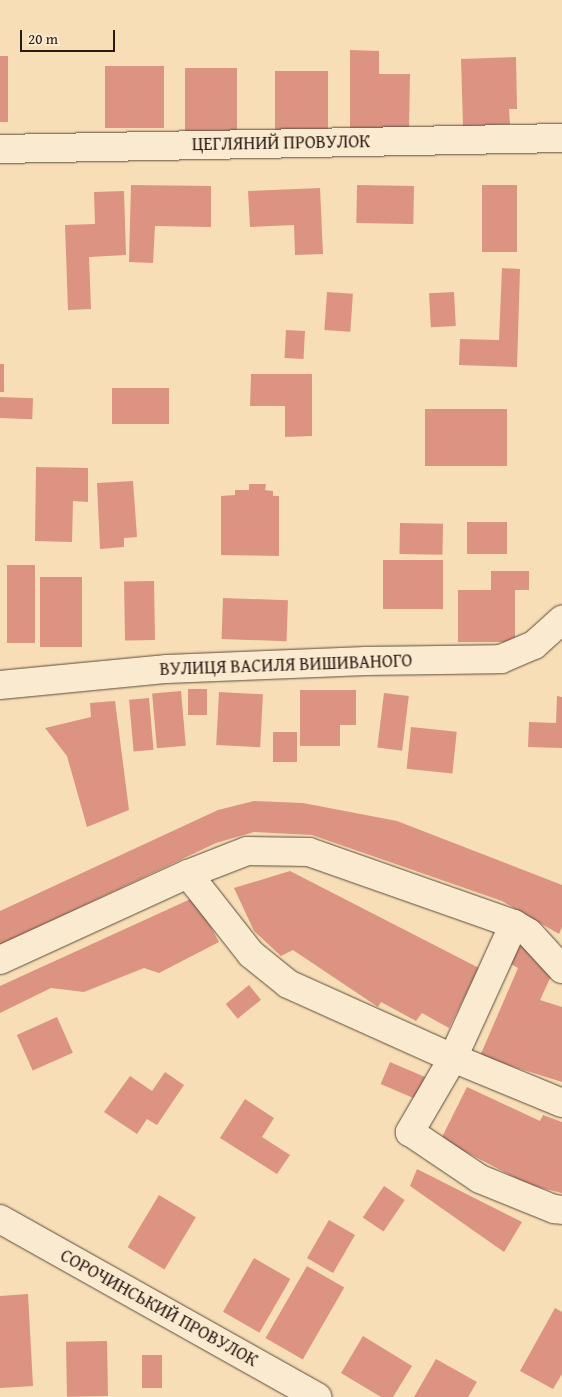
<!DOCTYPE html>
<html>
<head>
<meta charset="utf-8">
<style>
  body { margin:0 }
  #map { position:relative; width:562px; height:1397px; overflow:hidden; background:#f7deb6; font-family:"Gentium Book Plus",serif }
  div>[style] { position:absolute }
  .building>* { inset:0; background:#dd9382; transform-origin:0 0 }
  .roads { filter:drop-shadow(0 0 1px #5e4b3c) drop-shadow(0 0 1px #5e4b3c) }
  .minor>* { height:28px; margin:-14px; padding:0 14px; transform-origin:14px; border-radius:14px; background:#faead0 }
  span { translate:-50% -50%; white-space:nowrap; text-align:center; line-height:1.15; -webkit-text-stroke:4px #faead0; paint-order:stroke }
  .street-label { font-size:18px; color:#2b1a14 }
  .scale { position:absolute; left:20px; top:30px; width:95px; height:22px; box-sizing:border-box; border:2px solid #2b1a14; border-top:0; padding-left:6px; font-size:15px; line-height:18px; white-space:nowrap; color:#2b1a14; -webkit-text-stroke:4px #faead0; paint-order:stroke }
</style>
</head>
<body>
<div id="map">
  <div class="building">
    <i style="clip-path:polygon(350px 50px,379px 51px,379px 74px,410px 74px,409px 129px,350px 128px)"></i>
    <i style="left:0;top:56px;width:8px;height:66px"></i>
    <i style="clip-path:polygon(516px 57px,517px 109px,509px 109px,510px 124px,463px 126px,461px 59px)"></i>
    <i style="left:105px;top:66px;width:59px;height:62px"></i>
    <i style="left:185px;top:68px;width:52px;height:66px"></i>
    <i style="left:275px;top:71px;width:53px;height:59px"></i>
    <i style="clip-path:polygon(131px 185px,211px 186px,211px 227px,155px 226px,153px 263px,129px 262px)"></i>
    <i style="left:357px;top:185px;width:57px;height:38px;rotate:1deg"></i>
    <i style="left:482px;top:185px;width:35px;height:67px"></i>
    <i style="clip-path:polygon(320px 188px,323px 254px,295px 255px,294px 225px,250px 227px,248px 191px)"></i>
    <i style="clip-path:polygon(124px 191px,126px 255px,89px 257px,91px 309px,68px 310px,65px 225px,95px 224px,94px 192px)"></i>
    <i style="clip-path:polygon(502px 268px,520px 269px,517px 367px,459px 365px,460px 339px,499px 340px)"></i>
    <i style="left:327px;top:292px;width:26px;height:38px;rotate:4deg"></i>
    <i style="left:454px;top:292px;width:34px;height:25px;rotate:87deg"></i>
    <i style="left:286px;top:330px;width:19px;height:28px;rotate:3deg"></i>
    <i style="left:0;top:364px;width:4px;height:28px"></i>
    <i style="clip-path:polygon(251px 374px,312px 374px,312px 436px,285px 437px,285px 406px,250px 406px)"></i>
    <i style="left:112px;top:388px;width:57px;height:36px"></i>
    <i style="left:0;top:397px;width:33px;height:21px;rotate:2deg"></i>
    <i style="left:425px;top:409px;width:82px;height:57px"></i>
    <i style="clip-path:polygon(36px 467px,88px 468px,88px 502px,73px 501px,72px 542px,35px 541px)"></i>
    <i style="clip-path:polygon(133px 481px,137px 537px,124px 538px,124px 547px,100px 549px,97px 483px)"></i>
    <i style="clip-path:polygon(249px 484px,266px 484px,265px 490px,273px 491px,273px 496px,279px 496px,279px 556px,221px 555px,221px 496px,235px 495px,235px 490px,249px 490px)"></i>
    <i style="left:467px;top:522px;width:40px;height:32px"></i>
    <i style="left:400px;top:523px;width:43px;height:31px;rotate:1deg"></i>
    <i style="left:383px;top:560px;width:60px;height:49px"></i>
    <i style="left:7px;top:565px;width:28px;height:78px"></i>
    <i style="clip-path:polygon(491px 571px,529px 571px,529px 590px,515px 590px,515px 642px,458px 642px,458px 590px,491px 590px)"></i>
    <i style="left:40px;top:577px;width:42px;height:70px"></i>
    <i style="left:154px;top:581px;width:59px;height:30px;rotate:89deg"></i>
    <i style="left:223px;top:598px;width:65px;height:41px;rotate:2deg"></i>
    <i style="left:188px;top:689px;width:19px;height:26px"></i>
    <i style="clip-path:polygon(300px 690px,356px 690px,356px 725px,340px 725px,340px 746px,300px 746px)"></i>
    <i style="left:181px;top:691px;width:55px;height:29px;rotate:85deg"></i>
    <i style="left:219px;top:692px;width:44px;height:53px;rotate:3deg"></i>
    <i style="left:384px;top:693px;width:25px;height:55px;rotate:7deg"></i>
    <i style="clip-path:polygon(557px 696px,562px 697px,562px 748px,528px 747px,529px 722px,556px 723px)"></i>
    <i style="left:149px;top:698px;width:52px;height:20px;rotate:85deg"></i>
    <i style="clip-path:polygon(115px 701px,129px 810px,87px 827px,67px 756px,45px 728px,91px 717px,90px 703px)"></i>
    <i style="left:411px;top:727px;width:46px;height:42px;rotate:6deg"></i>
    <i style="left:273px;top:732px;width:24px;height:30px"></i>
    <i style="clip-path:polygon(254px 801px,303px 803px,397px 821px,562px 885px,562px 927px,559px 934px,502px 901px,312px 835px,254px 832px,216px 843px,0 945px,0 911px,218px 810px)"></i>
    <i style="clip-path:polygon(290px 871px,479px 968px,449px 1028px,422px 1013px,416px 1021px,381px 1002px,378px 1007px,293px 950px,281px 956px,254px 931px,234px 888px)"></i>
    <i style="clip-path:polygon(195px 897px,219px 942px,159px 973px,144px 968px,84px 992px,51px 988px,0 1013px,0 986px)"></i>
    <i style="clip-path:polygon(519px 945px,541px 957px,552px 974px,540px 1000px,562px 1007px,562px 1082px,480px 1056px,518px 968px,511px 964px)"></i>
    <i style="left:249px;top:985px;width:19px;height:30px;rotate:51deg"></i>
    <i style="left:57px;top:1017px;width:39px;height:44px;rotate:66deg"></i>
    <i style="left:390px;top:1062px;width:40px;height:24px;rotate:23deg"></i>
    <i style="clip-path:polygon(165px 1072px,184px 1085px,157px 1125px,147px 1119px,137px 1134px,104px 1112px,130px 1076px,152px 1091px)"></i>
    <i style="clip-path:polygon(467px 1087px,540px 1121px,543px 1115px,562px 1122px,562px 1193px,529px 1185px,441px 1139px)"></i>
    <i style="clip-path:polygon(245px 1099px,274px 1118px,262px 1137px,290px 1155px,277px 1174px,220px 1138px)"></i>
    <i style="clip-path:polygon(417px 1169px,522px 1222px,504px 1252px,410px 1186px)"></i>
    <i style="left:384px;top:1186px;width:25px;height:38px;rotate:34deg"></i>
    <i style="left:159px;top:1195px;width:43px;height:61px;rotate:31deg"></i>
    <i style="left:329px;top:1220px;width:30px;height:44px;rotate:30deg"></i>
    <i style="left:254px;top:1258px;width:42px;height:62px;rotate:30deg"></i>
    <i style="left:307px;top:1266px;width:43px;height:83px;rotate:30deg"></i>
    <i style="clip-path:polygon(28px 1294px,33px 1386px,0 1388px,0 1296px)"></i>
    <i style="clip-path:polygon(555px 1308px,562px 1312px,562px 1374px,553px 1389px,520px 1371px)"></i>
    <i style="clip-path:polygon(363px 1336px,412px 1366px,393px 1397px,381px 1397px,341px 1373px)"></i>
    <i style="left:107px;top:1341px;width:55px;height:41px;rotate:89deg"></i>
    <i style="left:142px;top:1355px;width:20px;height:33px"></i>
    <i style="clip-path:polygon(436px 1359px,477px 1382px,468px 1397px,414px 1397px)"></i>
  </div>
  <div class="roads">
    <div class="minor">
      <i style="left:0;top:149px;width:562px;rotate:-1.12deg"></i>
      <i style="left:0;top:685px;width:168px;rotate:-5.5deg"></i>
      <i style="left:167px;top:669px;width:199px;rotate:-2.3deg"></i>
      <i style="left:366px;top:661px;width:135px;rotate:-0.8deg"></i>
      <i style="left:501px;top:659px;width:36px;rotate:-23deg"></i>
      <i style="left:534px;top:645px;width:38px;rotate:-42deg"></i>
      <i style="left:188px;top:874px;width:102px;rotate:51.8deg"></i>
      <i style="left:251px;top:954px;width:48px;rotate:39deg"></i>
      <i style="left:288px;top:984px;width:181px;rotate:24.2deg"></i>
      <i style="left:453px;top:1058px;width:118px;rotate:22.4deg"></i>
      <i style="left:514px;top:924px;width:147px;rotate:114.5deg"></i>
      <i style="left:453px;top:1058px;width:86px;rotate:120.2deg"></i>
      <i style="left:410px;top:1132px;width:84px;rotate:33.9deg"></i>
      <i style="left:480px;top:1179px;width:80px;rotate:22.1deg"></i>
      <i style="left:554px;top:1209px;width:8px;rotate:7deg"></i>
      <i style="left:0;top:960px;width:207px;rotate:-24.6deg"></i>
      <i style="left:188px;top:874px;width:63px;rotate:-21.3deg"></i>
      <i style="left:247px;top:851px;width:62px;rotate:0.9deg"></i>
      <i style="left:309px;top:852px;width:217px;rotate:19.4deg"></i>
      <i style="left:514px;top:924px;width:17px;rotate:31deg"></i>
      <i style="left:529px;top:933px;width:49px;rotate:47.5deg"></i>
      <i style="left:0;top:1219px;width:364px;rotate:29.3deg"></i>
    </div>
  </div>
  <div class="street-label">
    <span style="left:281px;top:143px;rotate:-1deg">ЦЕГЛЯНИЙ ПРОВУЛОК</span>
    <span style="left:286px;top:665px;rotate:-2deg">ВУЛИЦЯ ВАСИЛЯ ВИШИВАНОГО</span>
    <span style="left:159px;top:1308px;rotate:29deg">СОРОЧИНСЬКИЙ ПРОВУЛОК</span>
  </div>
  <div class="scale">20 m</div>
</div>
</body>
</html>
